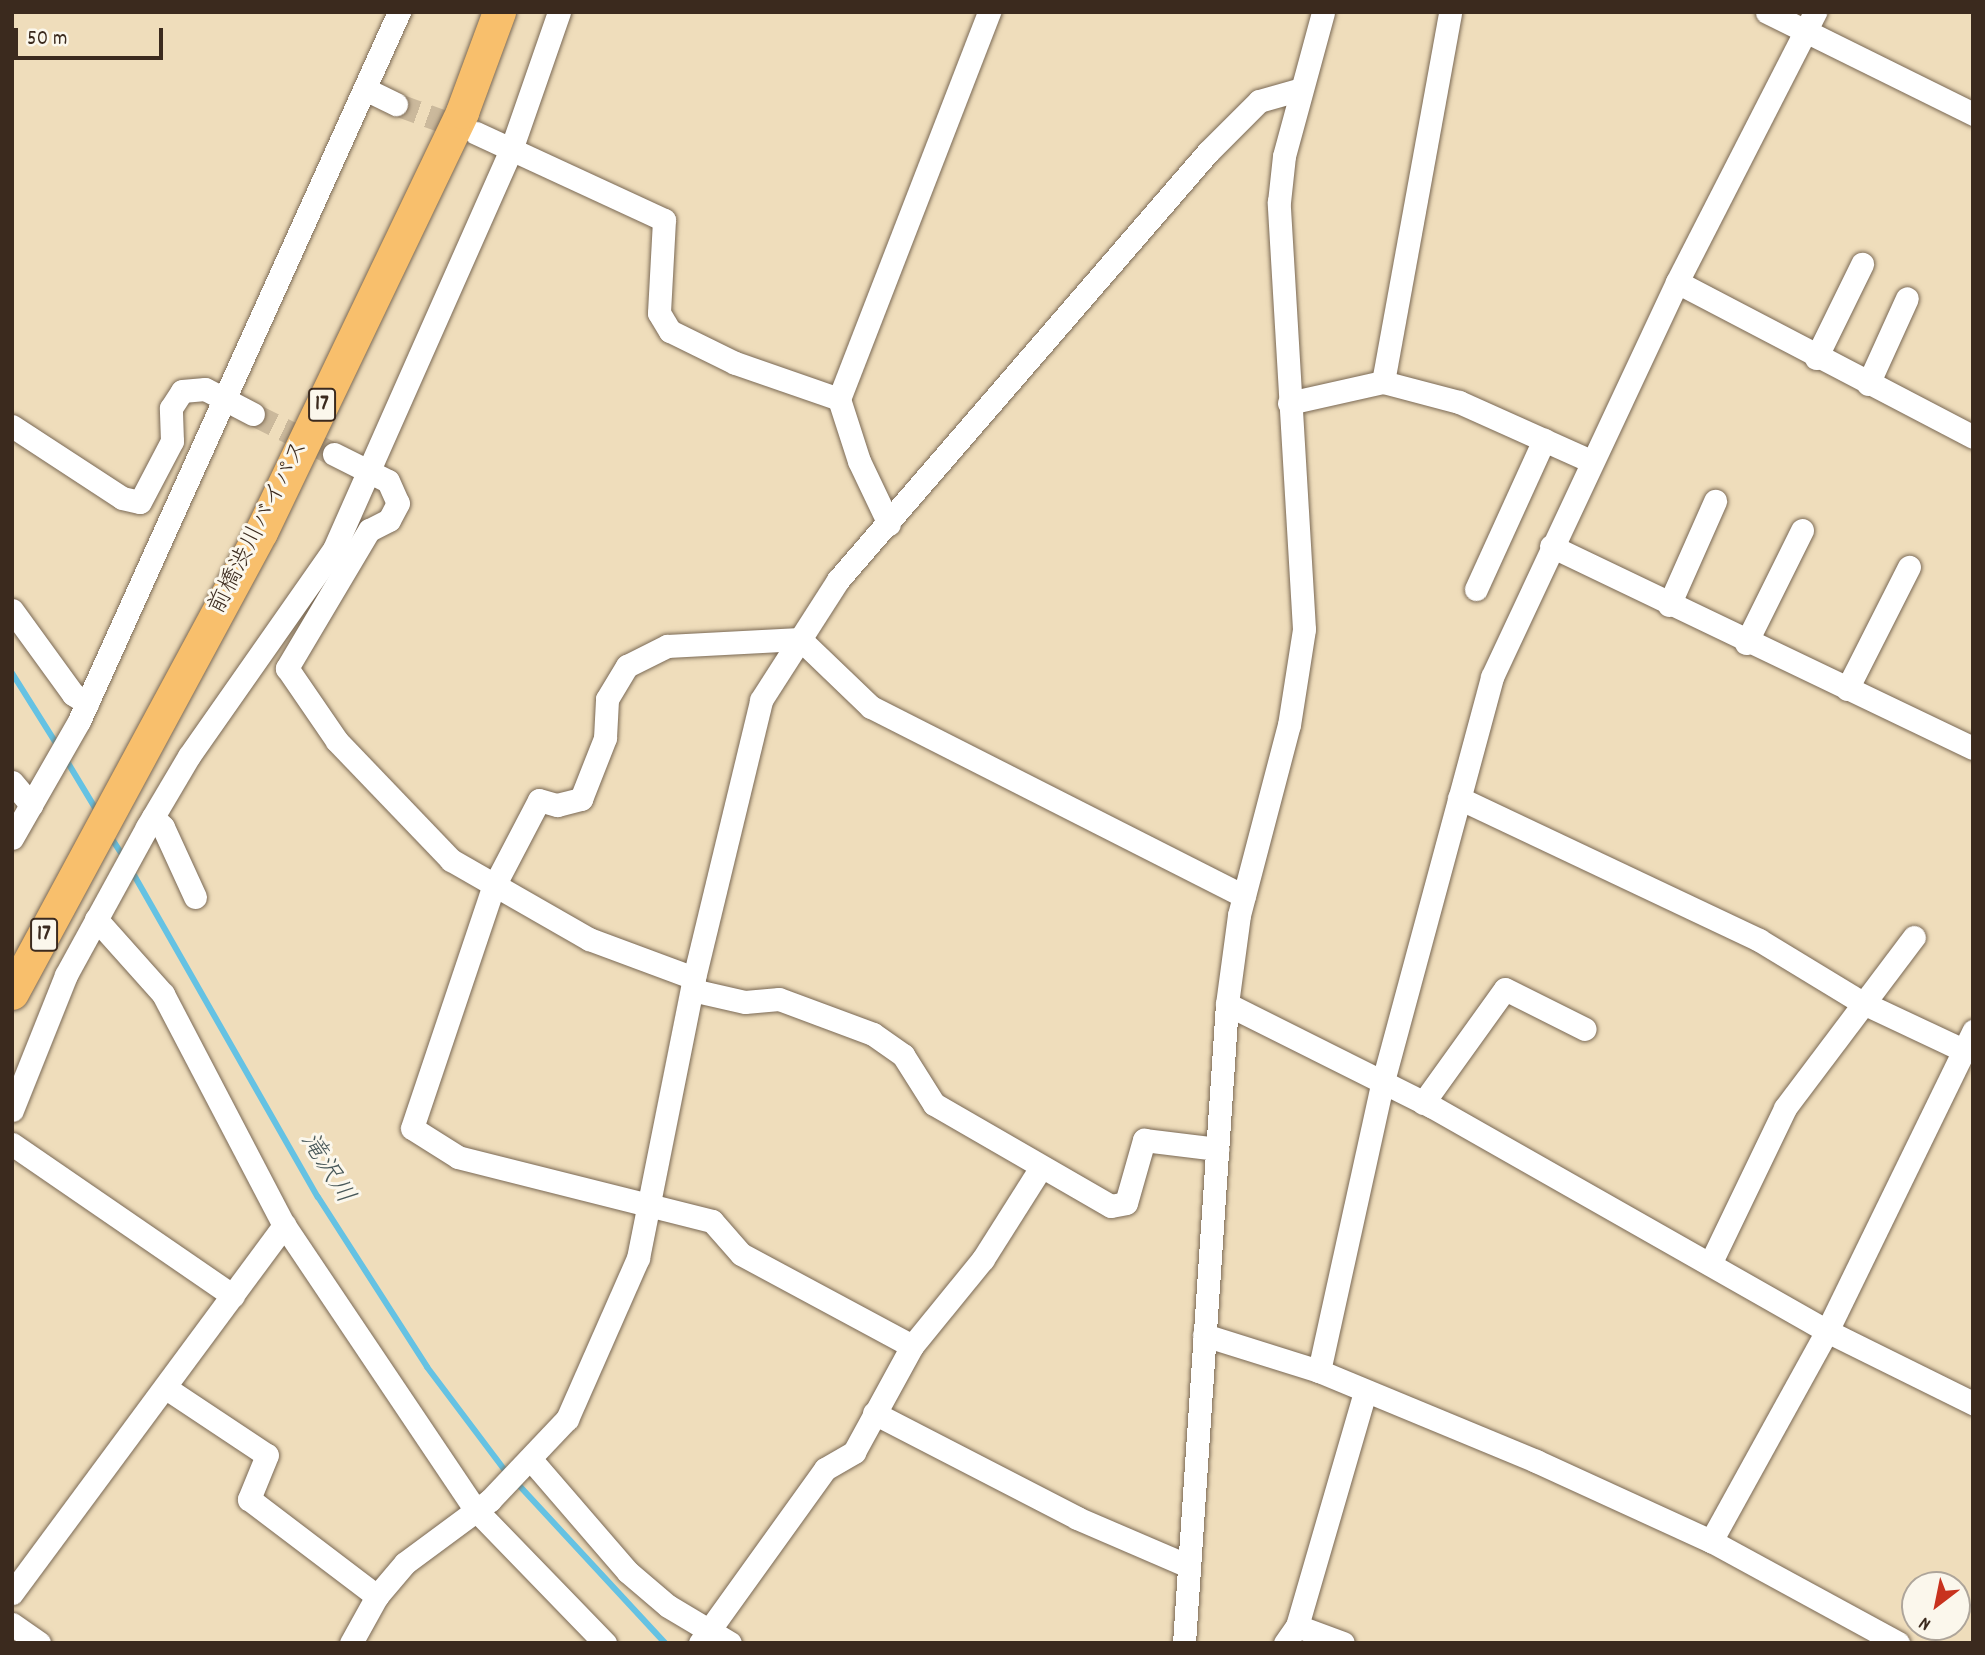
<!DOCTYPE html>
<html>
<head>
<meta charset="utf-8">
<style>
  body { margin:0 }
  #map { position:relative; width:1985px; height:1655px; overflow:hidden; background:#efddbb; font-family:Dekko,"Klee One",sans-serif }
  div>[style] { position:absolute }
  .stream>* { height:6px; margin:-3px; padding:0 3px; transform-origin:3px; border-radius:3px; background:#65c2e3 }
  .minor-tunnel>* { height:23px; margin-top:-11.5px; transform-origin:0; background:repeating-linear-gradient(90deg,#cbb99c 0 23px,transparent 0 34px) }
  .roads { filter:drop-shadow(0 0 2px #7a6955) drop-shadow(0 0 2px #7a6955) }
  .minor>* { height:23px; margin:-11.5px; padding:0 11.5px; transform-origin:11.5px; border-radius:11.5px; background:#fff }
  .highway>* { height:33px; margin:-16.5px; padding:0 16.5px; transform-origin:16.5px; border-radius:16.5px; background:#f8bf6c }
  span { translate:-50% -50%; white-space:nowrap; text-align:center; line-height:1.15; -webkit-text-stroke:6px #fbf7ec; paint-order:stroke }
  .shield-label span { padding:2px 5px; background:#fbf7ec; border:2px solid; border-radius:5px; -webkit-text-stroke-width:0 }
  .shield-label { font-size:23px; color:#3b2a1e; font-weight:700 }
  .street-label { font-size:24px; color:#3b2a1e }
  .water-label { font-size:26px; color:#485859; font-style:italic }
  .frame { position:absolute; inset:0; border:14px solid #3b2a1e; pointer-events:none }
  .north { position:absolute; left:1901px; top:1571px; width:70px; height:70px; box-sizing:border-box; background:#fbf7ec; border:2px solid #aea59a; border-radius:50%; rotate:212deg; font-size:19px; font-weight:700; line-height:28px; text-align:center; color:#3b2a1e }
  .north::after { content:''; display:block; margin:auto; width:24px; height:32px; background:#c8321e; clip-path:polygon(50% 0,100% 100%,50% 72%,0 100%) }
  .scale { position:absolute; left:14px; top:28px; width:149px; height:32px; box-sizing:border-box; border:4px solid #3b2a1e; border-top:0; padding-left:9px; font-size:21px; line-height:24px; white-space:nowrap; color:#3b2a1e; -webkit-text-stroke:5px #fbf7ec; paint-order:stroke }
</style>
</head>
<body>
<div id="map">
  <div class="stream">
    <i style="left:12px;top:673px;width:89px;rotate:57.9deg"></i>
    <i style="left:65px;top:758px;width:62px;rotate:58.9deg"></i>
    <i style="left:110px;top:836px;width:24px;rotate:57deg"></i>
    <i style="left:130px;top:868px;width:379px;rotate:60.3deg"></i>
    <i style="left:318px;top:1197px;width:202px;rotate:57.3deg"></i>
    <i style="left:427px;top:1367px;width:133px;rotate:53deg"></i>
    <i style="left:515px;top:1481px;width:221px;rotate:47.2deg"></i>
  </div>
  <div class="minor-tunnel">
    <i style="left:396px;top:104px;width:79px;rotate:20deg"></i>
    <i style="left:253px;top:414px;width:90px;rotate:26.3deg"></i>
  </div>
  <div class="roads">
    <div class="minor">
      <i style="left:1767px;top:12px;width:230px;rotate:26.3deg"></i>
      <i style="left:369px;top:91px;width:30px;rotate:26deg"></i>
      <i style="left:476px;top:133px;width:207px;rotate:24.8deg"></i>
      <i style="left:664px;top:220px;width:93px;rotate:93.1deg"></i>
      <i style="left:659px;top:313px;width:21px;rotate:59deg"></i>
      <i style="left:670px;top:331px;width:72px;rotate:26.2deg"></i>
      <i style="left:735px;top:363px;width:110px;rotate:19.1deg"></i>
      <i style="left:1677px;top:282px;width:334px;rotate:27.6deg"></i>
      <i style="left:1816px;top:358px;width:105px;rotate:-63.9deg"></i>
      <i style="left:1383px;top:382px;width:376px;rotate:-79.7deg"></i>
      <i style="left:1868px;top:384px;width:94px;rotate:-65.6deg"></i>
      <i style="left:1289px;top:403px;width:96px;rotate:-12.6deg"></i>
      <i style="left:1383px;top:382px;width:79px;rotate:14.7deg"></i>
      <i style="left:1459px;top:402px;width:145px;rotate:24.1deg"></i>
      <i style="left:12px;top:426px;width:131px;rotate:33.2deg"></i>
      <i style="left:122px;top:498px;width:18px;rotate:13deg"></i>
      <i style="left:140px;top:502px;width:69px;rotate:-62.3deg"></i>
      <i style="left:172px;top:441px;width:33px;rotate:-92deg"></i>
      <i style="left:171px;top:408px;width:20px;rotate:-57deg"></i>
      <i style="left:182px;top:391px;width:23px;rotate:-5deg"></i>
      <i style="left:205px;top:389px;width:54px;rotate:27.5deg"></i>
      <i style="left:334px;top:454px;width:60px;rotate:26.6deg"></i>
      <i style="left:388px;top:481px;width:24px;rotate:66deg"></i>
      <i style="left:398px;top:503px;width:19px;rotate:118deg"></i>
      <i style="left:389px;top:520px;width:22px;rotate:153deg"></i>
      <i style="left:369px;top:530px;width:161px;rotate:120.7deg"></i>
      <i style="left:287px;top:668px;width:88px;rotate:55.6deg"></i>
      <i style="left:337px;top:741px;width:165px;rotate:46.2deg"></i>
      <i style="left:451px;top:860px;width:159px;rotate:29.8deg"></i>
      <i style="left:589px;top:939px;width:112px;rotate:20.4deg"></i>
      <i style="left:889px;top:524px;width:70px;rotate:-115.5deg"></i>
      <i style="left:859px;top:461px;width:65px;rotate:-107.9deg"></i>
      <i style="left:839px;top:399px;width:415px;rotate:-68.8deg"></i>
      <i style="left:1551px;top:546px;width:468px;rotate:25.6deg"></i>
      <i style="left:1476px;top:589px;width:164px;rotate:-65.5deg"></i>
      <i style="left:1669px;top:605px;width:114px;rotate:-66.1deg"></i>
      <i style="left:12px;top:610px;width:104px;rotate:54deg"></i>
      <i style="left:73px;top:694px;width:17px;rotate:33deg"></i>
      <i style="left:1746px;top:643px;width:126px;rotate:-63.6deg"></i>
      <i style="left:1847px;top:689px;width:137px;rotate:-63.1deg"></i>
      <i style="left:12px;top:782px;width:30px;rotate:50deg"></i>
      <i style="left:1459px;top:798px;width:332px;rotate:25.3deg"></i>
      <i style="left:1759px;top:940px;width:119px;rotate:31.3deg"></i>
      <i style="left:1861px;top:1002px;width:113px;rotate:25.2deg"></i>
      <i style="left:153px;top:817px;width:14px;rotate:45deg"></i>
      <i style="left:163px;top:827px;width:77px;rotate:65.4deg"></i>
      <i style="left:12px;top:838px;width:135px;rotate:-60.2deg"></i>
      <i style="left:79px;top:721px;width:778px;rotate:-65.71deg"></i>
      <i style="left:96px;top:919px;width:101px;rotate:48.2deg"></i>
      <i style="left:163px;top:994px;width:261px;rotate:62.4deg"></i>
      <i style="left:284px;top:1225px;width:342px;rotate:56.1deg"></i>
      <i style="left:475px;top:1509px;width:187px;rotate:45.9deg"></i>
      <i style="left:692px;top:990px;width:54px;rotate:12.8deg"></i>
      <i style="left:745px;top:1002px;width:34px;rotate:-5deg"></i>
      <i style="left:779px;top:999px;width:100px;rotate:20.4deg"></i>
      <i style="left:873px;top:1034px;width:37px;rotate:35deg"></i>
      <i style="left:903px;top:1055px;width:58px;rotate:57.7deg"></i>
      <i style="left:934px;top:1104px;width:204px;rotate:30deg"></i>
      <i style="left:1111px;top:1206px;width:15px;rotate:-11deg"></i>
      <i style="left:1126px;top:1203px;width:66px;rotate:-74.1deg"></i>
      <i style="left:1144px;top:1140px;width:74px;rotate:7deg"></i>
      <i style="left:1227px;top:1004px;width:228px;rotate:26.6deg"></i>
      <i style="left:1431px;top:1106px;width:455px;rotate:29.6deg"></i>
      <i style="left:1827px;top:1331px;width:163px;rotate:26.3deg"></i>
      <i style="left:1423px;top:1103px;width:140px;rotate:-54.3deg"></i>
      <i style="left:1505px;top:989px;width:89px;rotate:26.6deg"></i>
      <i style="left:12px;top:1110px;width:145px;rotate:-68.2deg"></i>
      <i style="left:66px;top:975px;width:169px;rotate:-61.3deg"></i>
      <i style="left:147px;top:827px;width:82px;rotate:-59.4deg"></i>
      <i style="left:189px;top:756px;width:253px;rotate:-55deg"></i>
      <i style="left:334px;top:549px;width:440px;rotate:-66.1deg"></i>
      <i style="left:512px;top:147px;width:143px;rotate:-70.8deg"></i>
      <i style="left:12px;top:1144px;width:268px;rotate:34.5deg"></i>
      <i style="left:1711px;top:1262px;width:171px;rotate:-64.3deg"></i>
      <i style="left:1785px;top:1108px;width:214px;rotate:-53deg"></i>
      <i style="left:1204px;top:1335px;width:121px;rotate:17.4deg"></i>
      <i style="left:1319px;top:1371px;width:235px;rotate:22.5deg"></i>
      <i style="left:1536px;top:1461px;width:192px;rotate:24.6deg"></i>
      <i style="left:1711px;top:1541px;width:213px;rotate:28.6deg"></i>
      <i style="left:912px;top:1346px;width:194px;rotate:-151.7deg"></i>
      <i style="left:741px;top:1254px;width:44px;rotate:-131.3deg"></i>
      <i style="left:712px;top:1221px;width:262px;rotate:-165.9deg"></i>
      <i style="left:458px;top:1157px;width:54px;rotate:-147.8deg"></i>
      <i style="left:412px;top:1128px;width:253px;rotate:-71.4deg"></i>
      <i style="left:493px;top:888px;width:99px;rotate:-62.4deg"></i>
      <i style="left:539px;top:800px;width:19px;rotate:16deg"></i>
      <i style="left:557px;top:805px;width:25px;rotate:-14deg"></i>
      <i style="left:581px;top:799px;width:66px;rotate:-68.5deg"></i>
      <i style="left:605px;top:738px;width:39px;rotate:-87deg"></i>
      <i style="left:607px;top:699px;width:39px;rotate:-59deg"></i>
      <i style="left:627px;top:666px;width:45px;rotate:-26.6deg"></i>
      <i style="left:667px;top:646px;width:133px;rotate:-3deg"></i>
      <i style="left:800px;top:639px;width:98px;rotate:43.8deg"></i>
      <i style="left:871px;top:707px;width:418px;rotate:26.9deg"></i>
      <i style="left:1319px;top:1371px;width:293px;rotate:-77.6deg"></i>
      <i style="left:1382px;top:1085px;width:423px;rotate:-74.9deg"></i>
      <i style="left:1492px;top:677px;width:436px;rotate:-64.9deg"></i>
      <i style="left:1677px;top:282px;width:303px;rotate:-62.9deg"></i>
      <i style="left:166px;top:1388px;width:121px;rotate:33.6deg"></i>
      <i style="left:267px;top:1455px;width:48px;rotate:112.2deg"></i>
      <i style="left:249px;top:1499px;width:161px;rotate:37.2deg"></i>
      <i style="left:874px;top:1413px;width:229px;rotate:27.3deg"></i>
      <i style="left:1077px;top:1518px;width:119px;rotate:23.3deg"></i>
      <i style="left:533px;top:1462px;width:145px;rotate:49.2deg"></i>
      <i style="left:628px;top:1572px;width:52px;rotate:40.4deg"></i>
      <i style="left:668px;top:1606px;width:72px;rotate:30.8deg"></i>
      <i style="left:1711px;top:1541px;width:240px;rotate:-61.1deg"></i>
      <i style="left:1827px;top:1331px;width:334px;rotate:-64deg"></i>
      <i style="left:12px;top:1593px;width:458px;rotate:-53.5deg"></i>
      <i style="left:12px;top:1624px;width:33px;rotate:35deg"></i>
      <i style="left:1297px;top:1626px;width:49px;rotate:20.3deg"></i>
      <i style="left:351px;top:1643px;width:54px;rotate:-61deg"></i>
      <i style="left:377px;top:1596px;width:43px;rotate:-49.7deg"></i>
      <i style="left:405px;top:1563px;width:106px;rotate:-36.5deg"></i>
      <i style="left:490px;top:1500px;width:112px;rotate:-46.5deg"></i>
      <i style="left:567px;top:1419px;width:176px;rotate:-66.2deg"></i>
      <i style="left:638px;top:1258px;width:286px;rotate:-78.7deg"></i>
      <i style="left:694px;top:978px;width:286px;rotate:-76.4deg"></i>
      <i style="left:761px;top:700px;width:143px;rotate:-57.3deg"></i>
      <i style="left:838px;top:580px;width:566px;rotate:-49.16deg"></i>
      <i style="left:1208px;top:152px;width:72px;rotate:-45deg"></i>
      <i style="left:1259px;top:101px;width:44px;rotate:-15.9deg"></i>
      <i style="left:700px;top:1643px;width:214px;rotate:-54.3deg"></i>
      <i style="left:825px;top:1469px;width:34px;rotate:-30deg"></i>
      <i style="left:854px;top:1452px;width:121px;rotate:-61.3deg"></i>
      <i style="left:912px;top:1346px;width:112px;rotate:-50.8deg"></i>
      <i style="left:983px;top:1259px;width:107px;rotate:-57.7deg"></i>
      <i style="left:1184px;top:1643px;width:640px;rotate:-86.15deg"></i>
      <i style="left:1227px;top:1004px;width:90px;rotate:-82.3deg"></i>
      <i style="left:1239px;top:915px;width:196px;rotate:-75.3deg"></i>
      <i style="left:1289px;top:725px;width:97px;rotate:-81.1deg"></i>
      <i style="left:1304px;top:629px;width:428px;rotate:-93.4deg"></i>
      <i style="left:1279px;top:202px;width:46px;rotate:-83.8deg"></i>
      <i style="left:1284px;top:156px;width:149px;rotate:-74.8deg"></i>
      <i style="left:1285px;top:1643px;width:21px;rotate:-55deg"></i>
      <i style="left:1297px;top:1626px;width:244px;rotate:-73.8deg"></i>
    </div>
    <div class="highway">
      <i style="left:12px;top:993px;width:524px;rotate:-61.63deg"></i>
      <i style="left:261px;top:532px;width:466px;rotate:-64.4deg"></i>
      <i style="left:462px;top:112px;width:107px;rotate:-69.7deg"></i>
    </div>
  </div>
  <div class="shield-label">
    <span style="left:322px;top:405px">17</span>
    <span style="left:44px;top:935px">17</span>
  </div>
  <div class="street-label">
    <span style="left:260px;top:528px;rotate:-63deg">前橋渋川バイパス</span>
  </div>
  <div class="water-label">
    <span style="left:326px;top:1169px;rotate:58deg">滝沢川</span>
  </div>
  <div class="frame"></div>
  <div class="north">N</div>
  <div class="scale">50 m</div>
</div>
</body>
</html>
